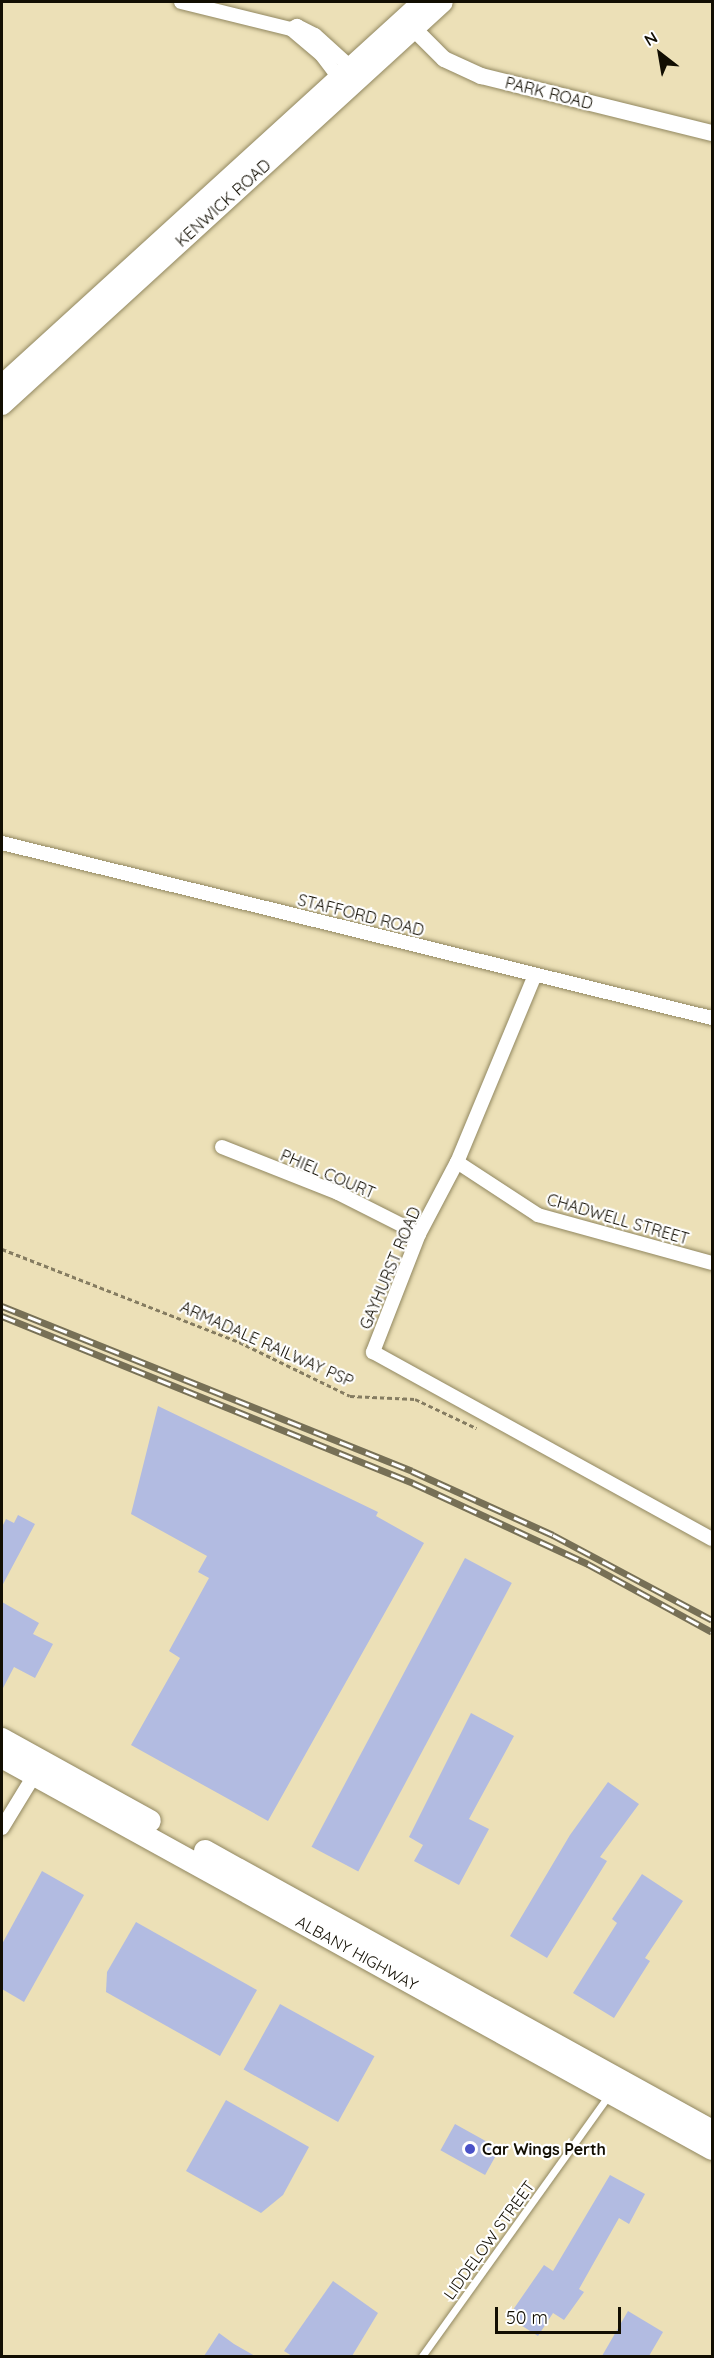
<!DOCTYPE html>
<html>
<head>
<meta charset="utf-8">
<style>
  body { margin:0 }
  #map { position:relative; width:714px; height:2358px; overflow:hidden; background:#ece0b7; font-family:Quicksand,sans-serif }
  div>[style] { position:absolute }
  .building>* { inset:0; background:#b2bbe1; transform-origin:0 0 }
  .path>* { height:3px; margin-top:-1.5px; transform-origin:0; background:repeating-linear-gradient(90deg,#857c61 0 4.5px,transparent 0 7.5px) }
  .roads { filter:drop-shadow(0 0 2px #918760) drop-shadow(0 0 2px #918760) }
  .service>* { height:7px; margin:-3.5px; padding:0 3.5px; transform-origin:3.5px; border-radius:3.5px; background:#fff }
  .minor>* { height:14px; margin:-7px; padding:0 7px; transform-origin:7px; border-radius:7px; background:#fff }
  .tertiary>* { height:16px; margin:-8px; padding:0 8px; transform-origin:8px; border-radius:8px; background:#fff }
  .secondary>* { height:20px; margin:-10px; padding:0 10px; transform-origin:10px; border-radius:10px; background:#fff }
  .trunk>* { height:22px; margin:-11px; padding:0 11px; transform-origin:11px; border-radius:11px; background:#fff }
  .rail>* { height:7px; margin-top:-3.5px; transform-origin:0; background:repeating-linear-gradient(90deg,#fff 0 14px,#777056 0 28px); box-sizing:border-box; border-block:2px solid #777056 }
  .dots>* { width:16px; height:16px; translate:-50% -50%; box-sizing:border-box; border:3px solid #fff; border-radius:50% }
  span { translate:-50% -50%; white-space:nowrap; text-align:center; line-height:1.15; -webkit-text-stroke:4.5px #fff; paint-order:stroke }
  .street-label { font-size:16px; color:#120e02 }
  .poi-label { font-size:16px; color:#120e02; font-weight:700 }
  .left { translate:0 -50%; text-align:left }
  .frame { position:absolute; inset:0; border:3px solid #120e02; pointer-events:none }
  .north { position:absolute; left:630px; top:24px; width:60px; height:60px; -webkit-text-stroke:4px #fff; paint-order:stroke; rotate:329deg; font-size:16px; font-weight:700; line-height:24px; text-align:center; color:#120e02 }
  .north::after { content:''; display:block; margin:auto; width:21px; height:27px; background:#120e02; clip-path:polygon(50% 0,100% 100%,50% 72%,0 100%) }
  .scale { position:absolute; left:495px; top:2307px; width:126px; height:27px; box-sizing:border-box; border:3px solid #120e02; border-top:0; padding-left:8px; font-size:18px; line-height:21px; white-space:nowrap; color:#120e02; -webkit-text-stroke:4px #fff; paint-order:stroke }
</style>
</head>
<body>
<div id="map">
  <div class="building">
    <i style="clip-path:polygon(158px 1406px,378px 1512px,376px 1516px,424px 1543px,268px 1821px,131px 1745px,180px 1658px,169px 1651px,209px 1578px,198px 1572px,207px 1556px,131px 1514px)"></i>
    <i style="clip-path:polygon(18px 1515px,35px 1524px,2px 1586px,2px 1527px,6px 1519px,14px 1523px)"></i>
    <i style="left:465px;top:1558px;width:53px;height:327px;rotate:28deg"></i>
    <i style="clip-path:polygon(2px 1602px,39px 1623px,33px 1634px,53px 1644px,35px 1678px,14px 1667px,2px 1690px)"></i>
    <i style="clip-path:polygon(471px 1713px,514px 1736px,469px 1819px,489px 1829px,459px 1885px,414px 1861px,423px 1845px,409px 1837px)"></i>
    <i style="clip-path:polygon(608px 1782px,639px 1804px,600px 1857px,607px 1861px,547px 1958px,510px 1936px,570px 1835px)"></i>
    <i style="clip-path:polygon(42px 1871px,84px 1895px,24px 2002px,2px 1989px,2px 1944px)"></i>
    <i style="clip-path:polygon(642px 1874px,683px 1901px,645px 1958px,650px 1961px,614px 2018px,573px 1993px,617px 1923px,612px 1919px)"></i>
    <i style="clip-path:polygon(136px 1922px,257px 1990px,220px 2056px,106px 1992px,107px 1972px)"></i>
    <i style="left:280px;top:2004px;width:108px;height:75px;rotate:29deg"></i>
    <i style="clip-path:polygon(226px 2100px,309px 2147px,283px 2195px,261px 2213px,186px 2171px)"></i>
    <i style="left:455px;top:2124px;width:51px;height:30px;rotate:29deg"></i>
    <i style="clip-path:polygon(610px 2175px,645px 2194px,629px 2224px,619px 2218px,579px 2289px,584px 2292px,564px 2320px,553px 2313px,538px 2336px,508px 2317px,544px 2265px,553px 2271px)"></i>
    <i style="clip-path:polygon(333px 2281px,378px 2313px,352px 2356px,292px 2356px,284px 2351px)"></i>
    <i style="clip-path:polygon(628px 2311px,663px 2332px,649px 2356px,602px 2356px)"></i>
    <i style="clip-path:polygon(219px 2333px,234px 2344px,255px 2356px,204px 2356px)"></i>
  </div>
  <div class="path">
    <i style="left:2px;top:1249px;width:255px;rotate:21.4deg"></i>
    <i style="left:239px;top:1342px;width:123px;rotate:25.9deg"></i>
    <i style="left:350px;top:1396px;width:65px;rotate:2.6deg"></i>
    <i style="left:415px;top:1399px;width:68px;rotate:25.4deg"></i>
  </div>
  <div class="roads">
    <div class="service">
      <i style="left:422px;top:2356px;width:321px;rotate:-54.4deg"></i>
    </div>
    <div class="minor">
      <i style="left:181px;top:2px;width:113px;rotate:13.8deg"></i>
      <i style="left:291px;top:29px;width:7px;rotate:-27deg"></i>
      <i style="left:297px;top:26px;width:20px;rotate:27deg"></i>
      <i style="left:315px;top:35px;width:55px;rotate:42.1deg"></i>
      <i style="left:291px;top:29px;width:39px;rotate:40deg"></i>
      <i style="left:321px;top:54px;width:39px;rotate:53deg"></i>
      <i style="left:2px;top:843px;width:731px;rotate:13.85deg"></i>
      <i style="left:535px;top:975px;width:203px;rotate:112.6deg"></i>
      <i style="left:457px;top:1162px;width:81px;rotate:117.8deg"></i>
      <i style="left:419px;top:1234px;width:127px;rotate:111.3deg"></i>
      <i style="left:373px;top:1352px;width:387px;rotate:28.9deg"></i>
      <i style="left:222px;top:1147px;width:125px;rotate:21.6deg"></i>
      <i style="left:338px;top:1193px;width:91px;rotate:26.8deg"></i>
      <i style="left:457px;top:1162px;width:97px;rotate:33.2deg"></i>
      <i style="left:538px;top:1215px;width:180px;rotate:15.4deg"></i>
      <i style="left:2px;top:1828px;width:69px;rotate:-58.6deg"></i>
    </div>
    <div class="tertiary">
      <i style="left:406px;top:21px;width:54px;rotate:45deg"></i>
      <i style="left:444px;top:59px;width:41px;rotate:24.7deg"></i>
      <i style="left:481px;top:76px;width:238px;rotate:13.9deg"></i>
    </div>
    <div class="secondary">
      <i style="left:2px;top:385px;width:568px;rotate:-42.36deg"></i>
      <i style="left:2px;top:405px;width:597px;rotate:-42.42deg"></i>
    </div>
    <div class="trunk">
      <i style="left:2px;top:1739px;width:169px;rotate:29deg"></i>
      <i style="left:2px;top:1757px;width:811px;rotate:28.9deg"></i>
      <i style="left:205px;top:1851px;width:579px;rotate:28.91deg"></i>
    </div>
  </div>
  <div class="rail">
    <i style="left:2px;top:1306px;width:442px;rotate:21.9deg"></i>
    <i style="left:412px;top:1471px;width:155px;rotate:24.4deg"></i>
    <i style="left:553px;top:1535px;width:180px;rotate:28.1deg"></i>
    <i style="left:2px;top:1316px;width:444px;rotate:22.1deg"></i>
    <i style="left:413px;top:1483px;width:193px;rotate:24.8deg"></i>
    <i style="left:588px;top:1564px;width:141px;rotate:28.7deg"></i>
  </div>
  <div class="dots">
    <i style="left:470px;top:2149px;background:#4a52c8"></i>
  </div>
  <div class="street-label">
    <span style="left:549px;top:93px;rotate:14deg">PARK ROAD</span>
    <span style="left:223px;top:203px;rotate:-42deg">KENWICK ROAD</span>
    <span style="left:361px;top:915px;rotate:14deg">STAFFORD ROAD</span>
    <span style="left:328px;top:1174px;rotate:23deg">PHIEL COURT</span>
    <span style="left:618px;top:1219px;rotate:16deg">CHADWELL STREET</span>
    <span style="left:390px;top:1268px;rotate:-67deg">GAYHURST ROAD</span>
    <span style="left:267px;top:1344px;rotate:24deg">ARMADALE RAILWAY PSP</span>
    <span style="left:357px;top:1953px;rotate:29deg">ALBANY HIGHWAY</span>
    <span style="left:489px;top:2240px;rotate:-54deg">LIDDELOW STREET</span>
  </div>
  <div class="poi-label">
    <span class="left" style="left:482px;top:2149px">Car Wings Perth</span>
  </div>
  <div class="frame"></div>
  <div class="north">N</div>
  <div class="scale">50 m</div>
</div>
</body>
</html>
